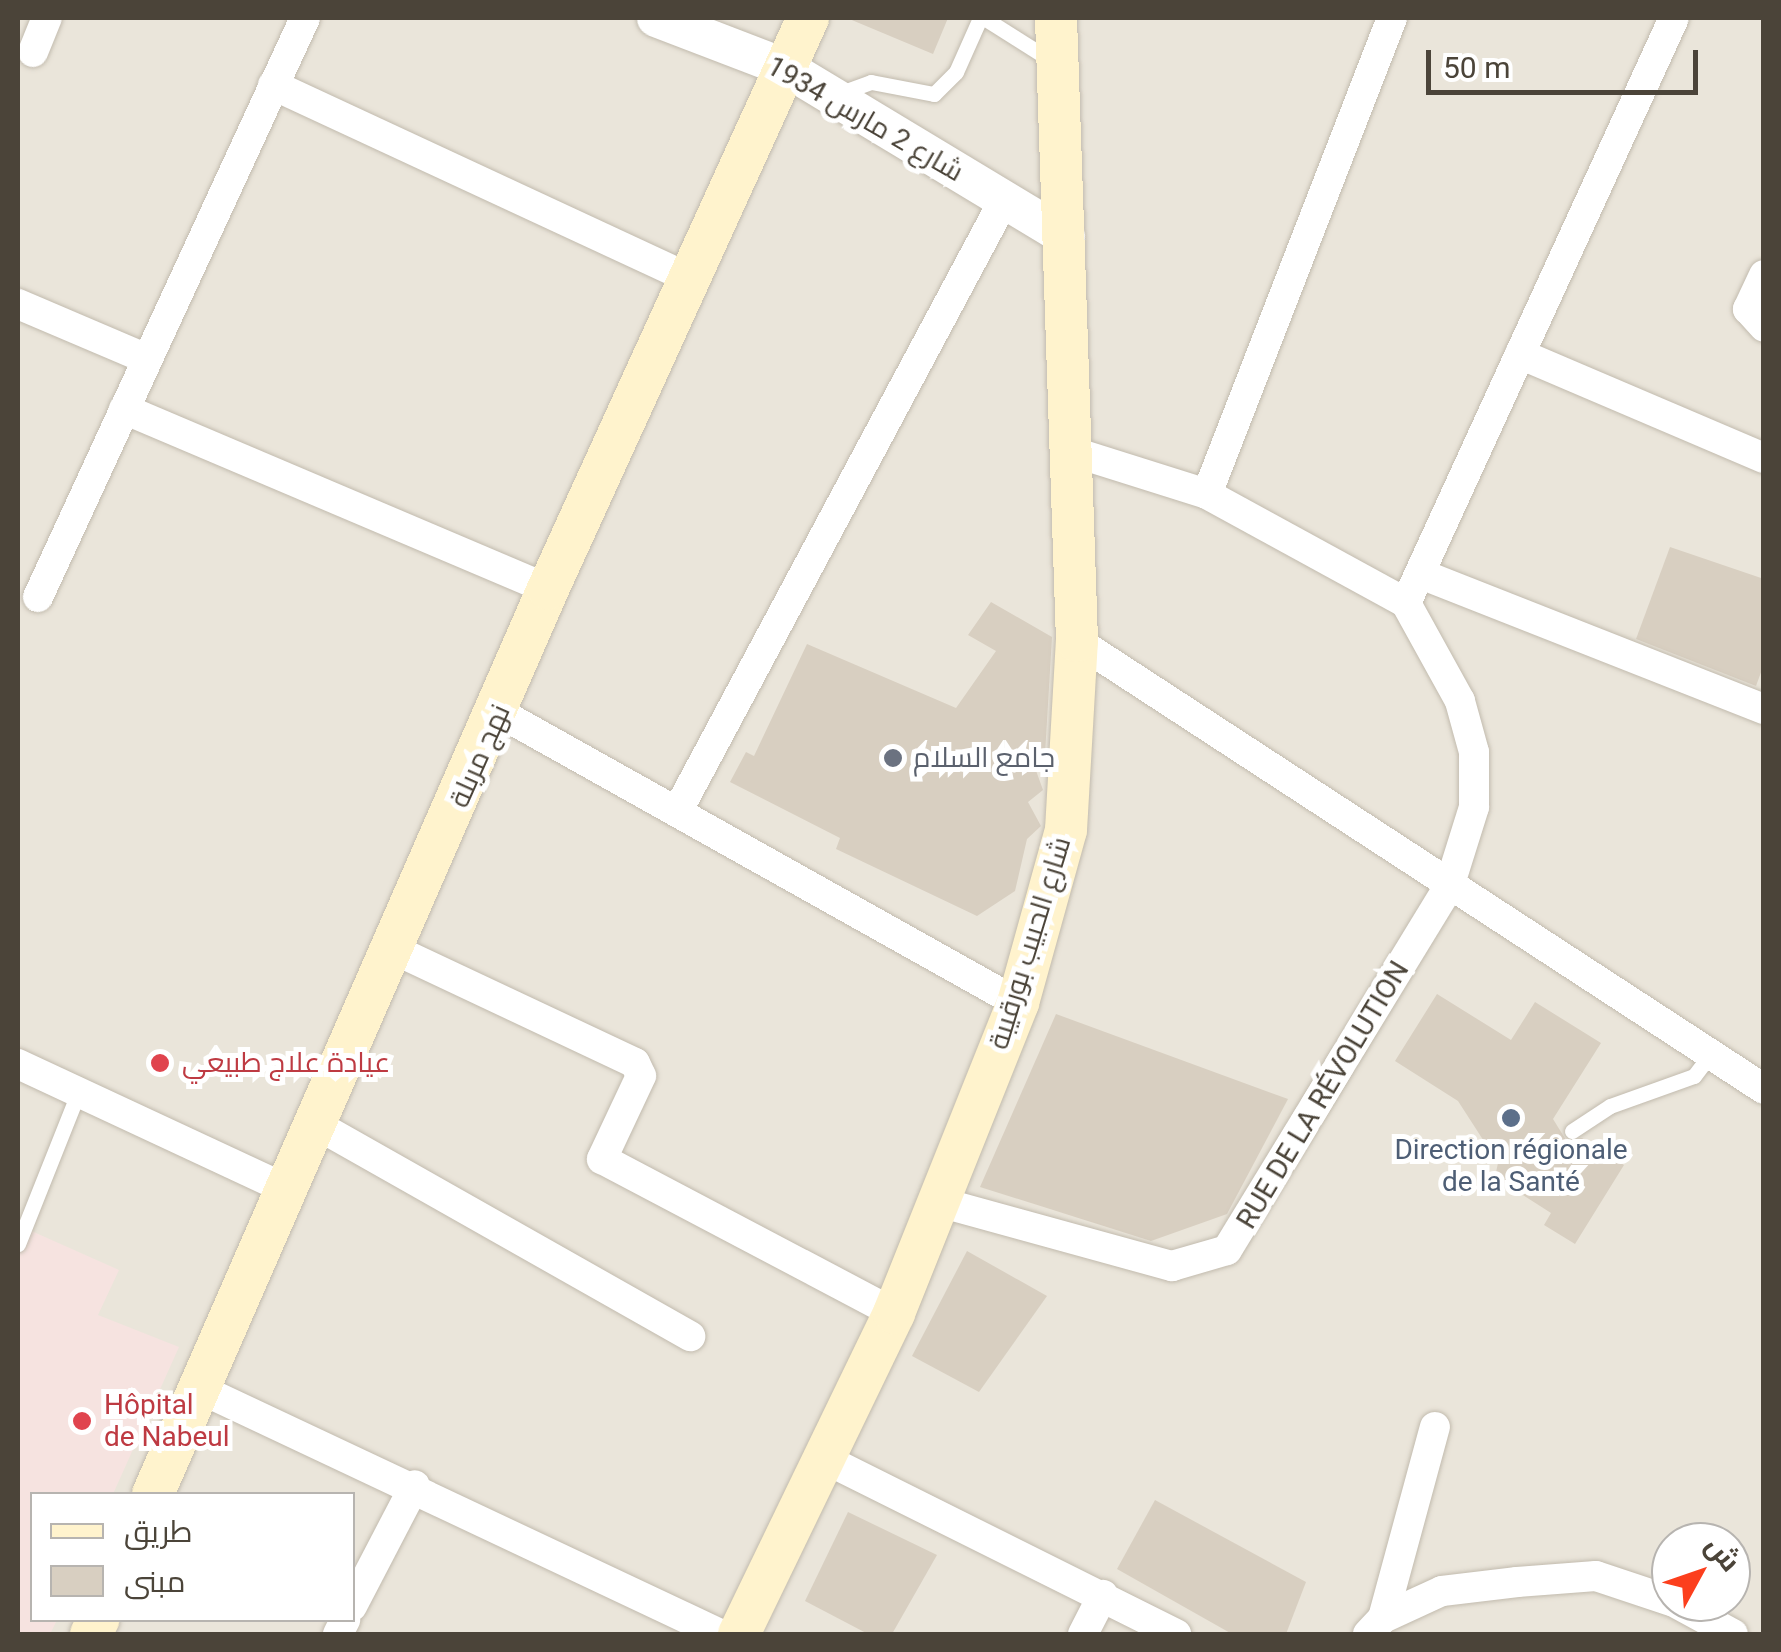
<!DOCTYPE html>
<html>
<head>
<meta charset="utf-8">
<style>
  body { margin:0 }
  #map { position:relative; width:1781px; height:1652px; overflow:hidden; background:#f6f3ec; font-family:Roboto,Cairo,sans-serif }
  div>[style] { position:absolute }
  .residential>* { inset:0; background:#eae5da }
  .medical>* { inset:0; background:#f6e3e0 }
  .building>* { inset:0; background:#d8cfc1 }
  .roads { filter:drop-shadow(0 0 2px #c2bbae) drop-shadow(0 0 2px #c2bbae) }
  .service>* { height:15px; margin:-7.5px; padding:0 7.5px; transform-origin:7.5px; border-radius:7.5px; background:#fff }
  .minor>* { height:30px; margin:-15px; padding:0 15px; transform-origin:15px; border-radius:15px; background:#fff }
  .tertiary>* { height:38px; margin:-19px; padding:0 19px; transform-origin:19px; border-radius:19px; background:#fff }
  .secondary>* { height:42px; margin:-21px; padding:0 21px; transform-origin:21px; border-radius:21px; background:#fff3cd }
  .dots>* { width:28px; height:28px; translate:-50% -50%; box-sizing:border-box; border:5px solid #fff; border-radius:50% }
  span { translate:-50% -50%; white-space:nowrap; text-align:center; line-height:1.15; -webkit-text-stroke:10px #fff; paint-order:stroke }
  .street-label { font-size:28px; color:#4b4439 }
  .worship-label { font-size:28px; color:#5b616d }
  .left { translate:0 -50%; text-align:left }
  .health-label { font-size:28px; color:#be3a42 }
  .service-label { font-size:28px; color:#4e5e75 }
  .frame { position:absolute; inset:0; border:20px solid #4b4439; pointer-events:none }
  .legend { position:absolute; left:30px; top:1492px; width:325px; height:130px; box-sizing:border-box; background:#fff; border:2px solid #b7b4b0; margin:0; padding:12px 18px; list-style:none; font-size:30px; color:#4b4439 }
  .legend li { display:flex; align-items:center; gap:20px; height:50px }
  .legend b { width:50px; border:2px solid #b7b4b0 }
  .north { position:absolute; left:1651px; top:1522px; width:100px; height:100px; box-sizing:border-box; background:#fff; border:2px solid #b7b4b0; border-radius:50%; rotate:50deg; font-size:28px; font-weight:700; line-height:40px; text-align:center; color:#4b4439 }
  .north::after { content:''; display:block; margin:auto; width:35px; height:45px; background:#fc3f1d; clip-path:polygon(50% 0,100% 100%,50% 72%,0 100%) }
  .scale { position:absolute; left:1426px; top:50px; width:272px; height:45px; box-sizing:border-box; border:5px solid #4b4439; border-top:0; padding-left:12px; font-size:30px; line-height:35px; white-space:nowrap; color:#4b4439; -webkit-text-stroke:8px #fff; paint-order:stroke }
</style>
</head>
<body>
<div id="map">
  <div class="residential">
    <i style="clip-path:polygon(evenodd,18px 18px,1763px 18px,1763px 1634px,18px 1634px,18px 18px,32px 1494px,352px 1494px,352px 1620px,32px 1620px,32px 1494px,18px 18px,1671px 1542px,1731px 1542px,1731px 1602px,1671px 1602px,1671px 1542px)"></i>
  </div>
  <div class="medical">
    <i style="clip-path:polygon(18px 1225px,119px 1270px,98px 1315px,179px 1347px,113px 1494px,32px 1494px,32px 1620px,57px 1620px,50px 1634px,18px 1634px)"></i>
  </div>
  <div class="building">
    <i style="clip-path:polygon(847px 18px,948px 18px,933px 54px)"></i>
    <i style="clip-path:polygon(1670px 547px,1764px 579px,1764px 664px,1756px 686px,1636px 639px)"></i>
    <i style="clip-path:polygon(991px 602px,1052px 637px,1045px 754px,1034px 765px,1043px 790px,1028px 802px,1041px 826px,1027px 839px,1015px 891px,977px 916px,836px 849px,840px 838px,730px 782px,746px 752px,754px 756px,807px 644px,956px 708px,996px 651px,968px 635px)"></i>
    <i style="clip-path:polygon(1437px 994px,1511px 1040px,1535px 1002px,1601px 1043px,1553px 1119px,1566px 1140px,1582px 1138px,1624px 1165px,1575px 1244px,1544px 1225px,1551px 1213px,1495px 1177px,1498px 1163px,1458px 1101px,1395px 1061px)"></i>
    <i style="clip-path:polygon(1056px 1014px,1288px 1099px,1227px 1214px,1151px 1241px,980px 1187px)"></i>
    <i style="clip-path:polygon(967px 1251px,1047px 1296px,979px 1392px,912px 1356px)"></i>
    <i style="clip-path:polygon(1155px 1500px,1306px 1582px,1286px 1634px,1232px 1634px,1117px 1569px)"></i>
    <i style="clip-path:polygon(848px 1512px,937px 1555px,892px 1634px,868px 1634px,805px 1601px)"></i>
  </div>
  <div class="roads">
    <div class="service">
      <i style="left:984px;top:18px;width:80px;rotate:32.3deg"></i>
      <i style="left:838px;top:94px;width:35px;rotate:-20deg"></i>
      <i style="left:871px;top:82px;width:64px;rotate:10.8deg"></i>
      <i style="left:934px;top:94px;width:31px;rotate:-45deg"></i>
      <i style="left:956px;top:72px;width:59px;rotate:-66deg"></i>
      <i style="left:1572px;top:1131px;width:45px;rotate:-33.3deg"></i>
      <i style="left:1610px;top:1106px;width:89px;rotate:-19.7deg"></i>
      <i style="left:1694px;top:1076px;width:26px;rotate:-53deg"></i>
      <i style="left:18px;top:1244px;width:162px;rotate:-68.3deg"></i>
    </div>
    <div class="minor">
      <i style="left:33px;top:52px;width:37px;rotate:-68deg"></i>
      <i style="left:273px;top:85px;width:460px;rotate:24.9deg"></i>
      <i style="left:1764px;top:275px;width:38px;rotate:115deg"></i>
      <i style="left:1748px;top:309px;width:24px;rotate:48deg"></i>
      <i style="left:18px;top:304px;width:140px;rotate:23.1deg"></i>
      <i style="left:1520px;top:354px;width:265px;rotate:23.1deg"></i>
      <i style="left:124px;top:409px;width:461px;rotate:23deg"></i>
      <i style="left:1207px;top:494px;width:511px;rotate:-68.76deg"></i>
      <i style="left:1421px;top:574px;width:369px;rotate:21.5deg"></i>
      <i style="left:38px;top:597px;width:638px;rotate:-65.24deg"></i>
      <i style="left:1406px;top:603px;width:643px;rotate:-65.39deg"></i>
      <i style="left:1077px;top:641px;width:820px;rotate:33.11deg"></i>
      <i style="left:500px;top:713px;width:594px;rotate:29.24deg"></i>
      <i style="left:677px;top:812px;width:694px;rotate:-61.88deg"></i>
      <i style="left:395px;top:950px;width:265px;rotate:25.2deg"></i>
      <i style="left:635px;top:1063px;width:14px;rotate:65deg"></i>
      <i style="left:641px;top:1076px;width:92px;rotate:115.2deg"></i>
      <i style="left:602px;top:1159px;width:330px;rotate:27.8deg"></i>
      <i style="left:18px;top:1064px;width:298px;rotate:25deg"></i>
      <i style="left:317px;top:1125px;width:429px;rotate:29.5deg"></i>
      <i style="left:939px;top:1202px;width:242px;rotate:15.4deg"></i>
      <i style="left:1172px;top:1266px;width:57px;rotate:-16.2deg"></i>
      <i style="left:1227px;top:1250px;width:426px;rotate:-58.6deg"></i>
      <i style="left:1449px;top:887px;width:84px;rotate:-72.6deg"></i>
      <i style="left:1474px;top:807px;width:55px;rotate:-90deg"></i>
      <i style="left:1474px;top:752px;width:53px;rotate:-105.4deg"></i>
      <i style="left:1460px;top:701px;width:112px;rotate:-118.9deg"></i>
      <i style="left:1406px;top:603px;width:227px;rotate:-151.3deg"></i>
      <i style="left:1207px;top:494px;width:143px;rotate:-162.5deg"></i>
      <i style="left:200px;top:1389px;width:575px;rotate:25.23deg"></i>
      <i style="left:829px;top:1461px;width:388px;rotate:26.5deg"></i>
      <i style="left:1674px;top:1602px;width:67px;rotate:28.5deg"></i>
      <i style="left:352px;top:1606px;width:136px;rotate:-62.5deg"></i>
      <i style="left:1383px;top:1618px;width:198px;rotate:-74.8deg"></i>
      <i style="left:338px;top:1634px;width:16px;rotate:-63deg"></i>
      <i style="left:1083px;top:1634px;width:44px;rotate:-62.9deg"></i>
      <i style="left:1368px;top:1634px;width:22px;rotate:-47deg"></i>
      <i style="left:1383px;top:1618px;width:65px;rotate:-24.6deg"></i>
      <i style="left:1442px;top:1591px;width:76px;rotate:-6.8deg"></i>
      <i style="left:1517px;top:1582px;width:79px;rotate:-4.3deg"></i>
      <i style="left:1596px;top:1576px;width:79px;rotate:18.4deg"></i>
    </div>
    <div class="tertiary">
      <i style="left:656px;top:18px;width:139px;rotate:21deg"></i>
      <i style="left:786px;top:68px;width:327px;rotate:31.1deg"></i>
    </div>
    <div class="secondary">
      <i style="left:153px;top:1494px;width:987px;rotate:-66.42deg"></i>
      <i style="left:548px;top:589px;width:627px;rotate:-65.52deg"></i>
      <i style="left:91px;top:1634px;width:16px;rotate:-63deg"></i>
      <i style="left:739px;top:1634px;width:356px;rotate:-64.2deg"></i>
      <i style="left:894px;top:1313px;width:334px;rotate:-68.2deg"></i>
      <i style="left:1018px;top:1003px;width:180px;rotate:-74.5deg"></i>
      <i style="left:1066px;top:830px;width:189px;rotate:-86.7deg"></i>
      <i style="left:1077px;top:641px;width:623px;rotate:-91.93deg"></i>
    </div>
  </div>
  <div class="dots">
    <i style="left:893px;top:758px;background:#6b7280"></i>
    <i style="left:160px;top:1063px;background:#e0444e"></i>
    <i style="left:1511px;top:1118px;background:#5c6f8a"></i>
    <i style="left:82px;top:1421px;background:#e0444e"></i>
  </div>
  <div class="street-label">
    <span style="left:865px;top:119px;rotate:30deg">شارع 2 مارس 1934</span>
    <span style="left:480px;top:756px;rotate:-66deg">نهج مربلة</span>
    <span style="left:1030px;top:943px;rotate:-73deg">شارع الحبيب بورقيبة</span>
    <span style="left:1323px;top:1095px;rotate:-59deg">RUE DE LA RÉVOLUTION</span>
  </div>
  <div class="worship-label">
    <span class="left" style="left:913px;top:758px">جامع السلام</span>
  </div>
  <div class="health-label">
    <span class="left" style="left:182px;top:1063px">عيادة علاج طبيعي</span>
    <span class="left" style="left:104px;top:1421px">Hôpital<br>de Nabeul</span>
  </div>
  <div class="service-label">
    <span style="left:1511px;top:1166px">Direction régionale<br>de la Santé</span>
  </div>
  <div class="frame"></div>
  <ul class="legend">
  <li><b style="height:12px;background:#fff3cd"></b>طريق</li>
  <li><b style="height:28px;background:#d8cfc1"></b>مبنى</li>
  </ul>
  <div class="north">ش</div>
  <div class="scale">50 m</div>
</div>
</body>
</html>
